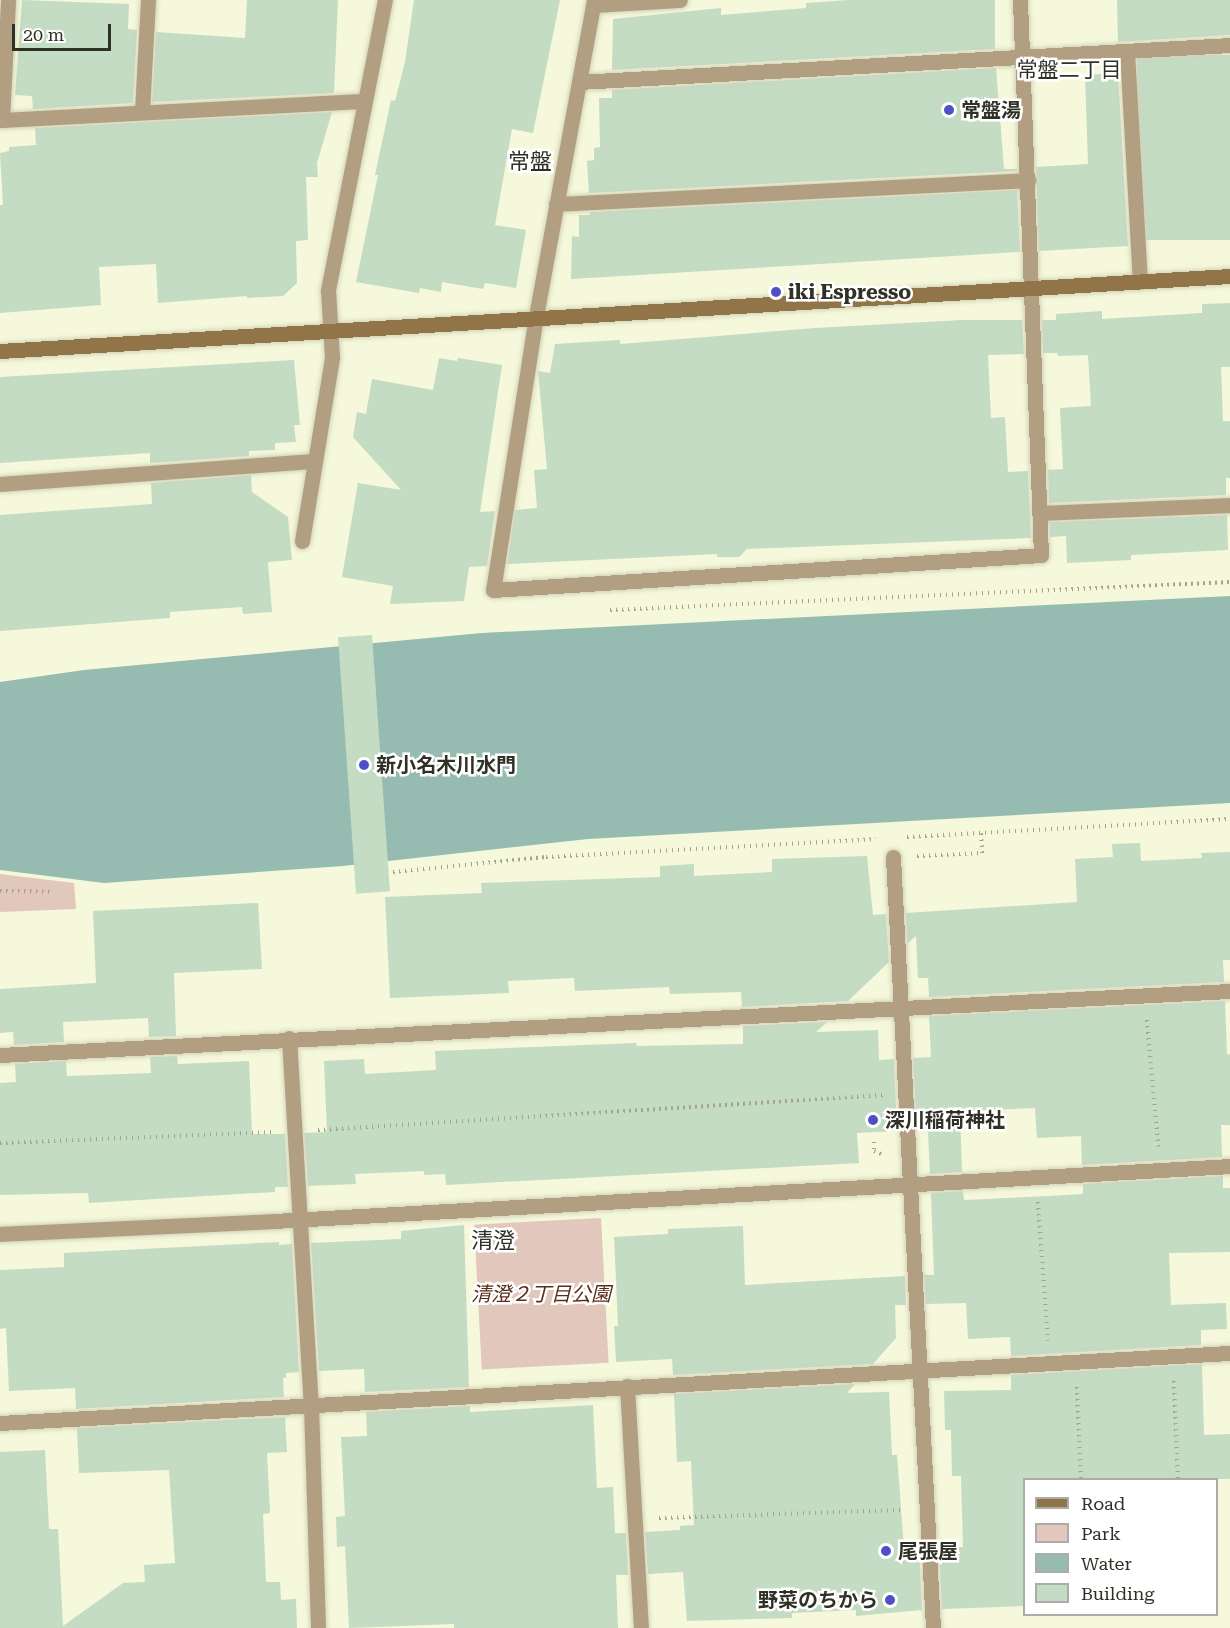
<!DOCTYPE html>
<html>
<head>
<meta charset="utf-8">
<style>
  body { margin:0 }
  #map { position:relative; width:1230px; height:1628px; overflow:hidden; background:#f5f8da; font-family:"Roboto Serif","Noto Sans JP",serif }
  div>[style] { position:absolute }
  .green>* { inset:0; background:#e1c7bc; transform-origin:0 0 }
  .water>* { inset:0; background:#96bcb2 }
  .building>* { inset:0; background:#c4dbc4; transform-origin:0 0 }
  .path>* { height:4px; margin-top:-2px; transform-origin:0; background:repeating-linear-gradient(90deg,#a3a58f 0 1.5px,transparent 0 6px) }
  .roads { filter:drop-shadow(0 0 2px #d2d4ba) drop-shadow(0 0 2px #d2d4ba) }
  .lane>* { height:15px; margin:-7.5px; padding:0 7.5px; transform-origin:7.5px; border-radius:7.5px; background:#b29f82 }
  .street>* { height:15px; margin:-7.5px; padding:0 7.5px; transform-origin:7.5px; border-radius:7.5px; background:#b29f82 }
  .secondary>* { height:15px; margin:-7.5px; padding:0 7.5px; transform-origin:7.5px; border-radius:7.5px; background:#917549 }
  .dots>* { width:16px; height:16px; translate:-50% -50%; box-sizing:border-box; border:3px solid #fff; border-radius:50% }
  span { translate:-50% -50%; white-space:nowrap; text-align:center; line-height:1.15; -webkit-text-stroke:5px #fff; paint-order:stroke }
  .poi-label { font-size:20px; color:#303126; font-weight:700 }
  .left { translate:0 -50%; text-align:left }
  .right { translate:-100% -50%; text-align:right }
  .park-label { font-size:20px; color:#592d18; font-style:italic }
  .neighbourhood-label { font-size:21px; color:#303126 }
  .quarter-label { font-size:22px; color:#303126 }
  .legend { position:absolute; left:1023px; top:1478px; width:195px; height:138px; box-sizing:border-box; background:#fff; border:2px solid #acada8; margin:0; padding:8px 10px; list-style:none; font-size:18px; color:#303126 }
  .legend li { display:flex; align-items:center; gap:12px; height:30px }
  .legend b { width:30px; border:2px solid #acada8 }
  .scale { position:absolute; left:12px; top:24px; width:99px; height:27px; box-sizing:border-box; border:3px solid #303126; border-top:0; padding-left:8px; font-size:18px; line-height:21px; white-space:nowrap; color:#303126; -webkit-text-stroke:4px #fff; paint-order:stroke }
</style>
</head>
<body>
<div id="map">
  <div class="green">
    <i style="clip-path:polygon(0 874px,74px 883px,76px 909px,0 912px)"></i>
    <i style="left:601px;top:1218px;width:145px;height:127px;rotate:87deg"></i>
  </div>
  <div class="water">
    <i style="clip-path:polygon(1230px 596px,1230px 803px,588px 839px,343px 866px,104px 883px,0 870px,0 682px,84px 670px,482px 633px)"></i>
  </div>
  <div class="building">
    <i style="clip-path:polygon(22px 0,129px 4px,128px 29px,137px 30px,133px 103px,33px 109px,32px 96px,15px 95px)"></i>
    <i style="clip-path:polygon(247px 0,338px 0,334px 93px,152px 102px,156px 32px,245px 38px)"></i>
    <i style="clip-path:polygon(414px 0,560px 0,533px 133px,512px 129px,495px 225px,526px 230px,516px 288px,485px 283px,483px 289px,442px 282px,441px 292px,420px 288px,419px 293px,356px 282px,378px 175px,375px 175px,391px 100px,395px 101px,405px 62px)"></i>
    <i style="clip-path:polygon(849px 0,995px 0,995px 49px,612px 70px,613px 19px,721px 8px,721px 15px,806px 8px,806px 3px)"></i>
    <i style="clip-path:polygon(1117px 0,1230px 0,1230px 35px,1118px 42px)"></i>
    <i style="left:1230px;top:55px;width:185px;height:93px;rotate:90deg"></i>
    <i style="clip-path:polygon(996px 68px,1004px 169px,1017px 169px,1017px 171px,589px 193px,587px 161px,594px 160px,594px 148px,600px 147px,599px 98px,612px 98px,612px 90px)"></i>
    <i style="clip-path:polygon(1118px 73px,1128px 246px,1039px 251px,1036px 167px,1088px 164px,1085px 75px)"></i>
    <i style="clip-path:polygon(332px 112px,317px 163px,318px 177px,306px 177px,308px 240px,296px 241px,297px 283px,283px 296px,247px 298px,247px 296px,158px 303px,156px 264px,99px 267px,101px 305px,0 313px,0 205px,3px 205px,0 153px,9px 151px,9px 147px,36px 145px,35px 128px)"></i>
    <i style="clip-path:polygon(1017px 190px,1020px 252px,571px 279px,572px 236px,579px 237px,579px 215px,590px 215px,590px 212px)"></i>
    <i style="clip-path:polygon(1230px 303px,1230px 367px,1221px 367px,1223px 421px,1230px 421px,1230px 478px,1226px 478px,1226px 495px,1049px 503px,1048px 470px,1063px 469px,1060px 408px,1091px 406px,1088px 355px,1058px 356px,1057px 353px,1043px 353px,1042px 320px,1056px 320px,1056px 314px,1102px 311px,1102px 319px,1202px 313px,1202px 304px)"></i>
    <i style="clip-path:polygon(962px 320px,1022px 320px,1024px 354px,988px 355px,991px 418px,1005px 417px,1008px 472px,1028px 471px,1031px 538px,747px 549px,739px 557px,717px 557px,717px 554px,507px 564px,515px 510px,537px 508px,534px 470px,547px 469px,538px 371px,550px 373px,555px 344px,620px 340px,620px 344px,815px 328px)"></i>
    <i style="clip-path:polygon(439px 358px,457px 361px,458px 358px,502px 365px,480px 512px,495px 511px,487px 566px,469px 567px,464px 601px,390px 604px,393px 586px,342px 577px,358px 483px,401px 490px,353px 437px,357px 412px,366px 414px,372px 379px,433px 390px)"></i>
    <i style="clip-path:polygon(294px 360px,300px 425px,294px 425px,296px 442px,275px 443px,275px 450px,249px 451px,249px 456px,150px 463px,150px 453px,0 463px,0 377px)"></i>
    <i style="clip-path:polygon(251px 475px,252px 492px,288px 517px,292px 560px,268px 562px,272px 612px,243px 614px,242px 607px,170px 612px,170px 618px,0 631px,0 515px,152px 504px,151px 483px)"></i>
    <i style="clip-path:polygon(1227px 515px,1228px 550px,1131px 555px,1131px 560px,1067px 563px,1066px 536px,1050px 537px,1050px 522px)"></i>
    <i style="left:372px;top:635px;width:257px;height:34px;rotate:86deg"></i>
    <i style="clip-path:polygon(1140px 843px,1141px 861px,1202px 858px,1201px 853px,1230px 852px,1230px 960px,1223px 960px,1224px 982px,929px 997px,928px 978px,918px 978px,916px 936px,907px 944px,906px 913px,1077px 902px,1075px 859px,1113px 857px,1112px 844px)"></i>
    <i style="clip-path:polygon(867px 856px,873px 915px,886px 914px,889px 962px,848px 1001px,742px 1007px,741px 992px,670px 994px,669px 987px,575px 991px,574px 978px,508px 981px,509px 993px,390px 998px,385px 897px,482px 893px,481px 883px,660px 877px,660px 866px,694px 864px,694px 876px,772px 872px,772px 859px)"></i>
    <i style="clip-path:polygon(258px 903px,262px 969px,174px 973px,176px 1036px,149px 1037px,148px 1018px,63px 1022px,64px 1042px,14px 1045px,13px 1032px,0 1033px,0 989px,96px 983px,93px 911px)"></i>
    <i style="clip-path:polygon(1225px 1001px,1227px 1055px,1230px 1054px,1230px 1125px,1221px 1125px,1222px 1157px,1082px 1165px,1081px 1136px,1037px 1138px,1035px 1108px,960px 1111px,962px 1172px,930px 1174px,928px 1132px,917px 1131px,913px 1058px,931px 1057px,929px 1016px)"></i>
    <i style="clip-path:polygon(827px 1022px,816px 1032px,878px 1030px,879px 1060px,894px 1059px,897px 1131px,857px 1133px,859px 1163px,446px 1185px,445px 1174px,424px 1175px,424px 1171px,355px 1174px,356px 1184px,308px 1186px,304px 1133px,327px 1132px,324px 1061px,364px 1059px,365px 1074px,436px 1070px,435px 1051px,636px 1043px,637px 1046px,743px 1044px,743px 1026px)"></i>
    <i style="clip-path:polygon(177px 1056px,178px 1064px,249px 1061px,252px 1134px,285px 1134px,288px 1187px,275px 1187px,275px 1192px,89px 1203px,88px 1193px,0 1195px,0 1083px,16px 1082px,15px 1064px,66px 1061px,67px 1076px,151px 1073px,150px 1057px)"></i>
    <i style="clip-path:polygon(1223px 1176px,1223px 1188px,1230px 1188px,1230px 1252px,1169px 1253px,1171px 1305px,1226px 1303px,1227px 1329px,1201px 1330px,1201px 1345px,1011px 1356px,1010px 1337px,968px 1339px,966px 1303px,926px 1304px,924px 1275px,934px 1275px,931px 1193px,963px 1191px,964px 1200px,1049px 1196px,1083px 1194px,1083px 1184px)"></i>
    <i style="clip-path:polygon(464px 1225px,469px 1387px,365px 1392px,364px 1369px,319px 1371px,311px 1243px,401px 1239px,401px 1231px)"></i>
    <i style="clip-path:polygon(743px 1226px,745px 1285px,905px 1276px,906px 1305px,895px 1305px,896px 1338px,873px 1364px,673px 1375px,672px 1359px,616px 1362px,614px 1326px,618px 1326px,614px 1237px,668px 1234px,668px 1229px)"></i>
    <i style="clip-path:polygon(279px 1242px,279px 1245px,292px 1244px,299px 1372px,286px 1373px,286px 1378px,283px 1378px,284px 1397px,76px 1409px,75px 1388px,9px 1391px,6px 1328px,0 1329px,0 1270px,64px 1267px,64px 1253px)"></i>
    <i style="clip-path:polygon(1202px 1364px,1204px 1435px,1230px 1434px,1230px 1479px,1024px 1479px,1024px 1606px,942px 1609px,939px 1547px,963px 1547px,961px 1476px,952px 1476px,951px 1430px,945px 1430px,944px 1391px,1011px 1390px,1011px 1375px)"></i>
    <i style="clip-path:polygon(855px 1384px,847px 1393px,889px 1392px,892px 1455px,897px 1455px,904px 1548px,919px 1547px,922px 1610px,856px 1616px,856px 1610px,792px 1613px,792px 1618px,687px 1621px,683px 1572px,648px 1574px,645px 1532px,680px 1530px,680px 1526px,694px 1525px,691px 1461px,677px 1462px,674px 1394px)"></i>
    <i style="clip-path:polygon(593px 1405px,597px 1488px,613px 1487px,615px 1533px,626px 1533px,628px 1575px,616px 1575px,618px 1628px,454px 1628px,454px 1624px,349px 1628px,345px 1546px,337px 1547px,336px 1517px,345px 1516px,341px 1437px,367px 1436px,366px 1412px,470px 1406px,470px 1412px)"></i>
    <i style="clip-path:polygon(285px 1417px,287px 1452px,267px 1453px,270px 1513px,263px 1514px,266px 1582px,280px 1582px,281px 1600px,296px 1599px,297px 1628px,0 1628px,0 1452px,45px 1450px,49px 1529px,58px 1529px,63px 1626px,123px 1583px,145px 1582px,144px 1565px,175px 1563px,169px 1470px,79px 1473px,77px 1428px)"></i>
  </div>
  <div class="path">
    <i style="left:610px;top:610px;width:621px;rotate:-2.59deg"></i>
    <i style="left:907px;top:837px;width:324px;rotate:-3.2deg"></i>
    <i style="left:917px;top:856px;width:65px;rotate:-2.6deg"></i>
    <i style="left:982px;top:853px;width:20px;rotate:-93deg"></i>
    <i style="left:393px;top:872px;width:154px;rotate:-5.6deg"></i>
    <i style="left:546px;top:857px;width:330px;rotate:-3.1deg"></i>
    <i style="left:0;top:891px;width:52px;rotate:1.1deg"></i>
    <i style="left:1147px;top:1020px;width:127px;rotate:85deg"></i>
    <i style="left:318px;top:1130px;width:566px;rotate:-3.54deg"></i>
    <i style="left:874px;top:1142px;width:9px;rotate:90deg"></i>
    <i style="left:874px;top:1151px;width:10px;rotate:24deg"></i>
    <i style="left:0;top:1143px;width:272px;rotate:-2.3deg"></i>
    <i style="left:1038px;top:1202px;width:139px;rotate:85.9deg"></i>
    <i style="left:1174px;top:1381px;width:99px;rotate:87.7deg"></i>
    <i style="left:1077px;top:1387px;width:93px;rotate:87.5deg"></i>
    <i style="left:659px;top:1518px;width:244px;rotate:-1.9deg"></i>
  </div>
  <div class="roads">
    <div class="lane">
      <i style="left:593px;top:5px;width:87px;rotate:-3.3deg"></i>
      <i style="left:1127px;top:51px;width:231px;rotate:86.8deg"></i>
      <i style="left:142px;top:111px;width:111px;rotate:-86.9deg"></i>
      <i style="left:2px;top:120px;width:120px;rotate:-87.1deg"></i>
      <i style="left:556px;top:204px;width:473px;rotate:-2.9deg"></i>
    </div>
    <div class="street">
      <i style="left:594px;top:0;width:321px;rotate:100.4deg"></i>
      <i style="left:536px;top:316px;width:277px;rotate:98.9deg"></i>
      <i style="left:493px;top:590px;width:549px;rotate:-3.65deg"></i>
      <i style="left:1041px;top:555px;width:555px;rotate:-92.17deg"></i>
      <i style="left:579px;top:82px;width:652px;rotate:-3.25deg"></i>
      <i style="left:0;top:120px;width:364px;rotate:-3deg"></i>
      <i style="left:0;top:484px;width:316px;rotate:-4.2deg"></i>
      <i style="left:1041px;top:513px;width:189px;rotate:-2.4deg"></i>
      <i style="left:302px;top:541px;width:186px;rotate:-80.7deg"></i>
      <i style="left:332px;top:357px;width:67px;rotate:-93.4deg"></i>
      <i style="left:328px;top:290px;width:296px;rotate:-78.9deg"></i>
      <i style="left:893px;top:857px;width:772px;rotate:87.03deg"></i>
      <i style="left:289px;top:1038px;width:368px;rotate:86.6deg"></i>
      <i style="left:311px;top:1405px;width:223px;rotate:88.2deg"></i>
      <i style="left:0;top:1055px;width:1232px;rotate:-2.98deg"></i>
      <i style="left:0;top:1234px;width:274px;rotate:-2.7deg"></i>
      <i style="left:274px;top:1221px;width:958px;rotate:-3.29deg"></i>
      <i style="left:627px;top:1386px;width:242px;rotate:86.7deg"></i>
      <i style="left:0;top:1423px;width:1232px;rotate:-3.26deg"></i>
    </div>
    <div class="secondary">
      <i style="left:0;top:351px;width:1232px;rotate:-3.49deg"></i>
    </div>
  </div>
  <div class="dots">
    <i style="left:949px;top:110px;background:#4f50c6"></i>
    <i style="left:776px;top:292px;background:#4f50c6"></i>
    <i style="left:364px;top:765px;background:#4f50c6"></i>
    <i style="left:873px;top:1120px;background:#4f50c6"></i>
    <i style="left:886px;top:1551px;background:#4f50c6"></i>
    <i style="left:890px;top:1600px;background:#4f50c6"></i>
  </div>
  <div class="poi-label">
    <span class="left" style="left:961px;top:110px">常盤湯</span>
    <span class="left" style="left:788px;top:292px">iki Espresso</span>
    <span class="left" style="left:376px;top:765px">新小名木川水門</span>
    <span class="left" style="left:885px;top:1120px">深川稲荷神社</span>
    <span class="left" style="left:898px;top:1551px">尾張屋</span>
    <span class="right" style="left:878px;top:1600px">野菜のちから</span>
  </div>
  <div class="park-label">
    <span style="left:541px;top:1294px">清澄２丁目公園</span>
  </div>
  <div class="neighbourhood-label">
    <span style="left:1069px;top:70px">常盤二丁目</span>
  </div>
  <div class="quarter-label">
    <span style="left:530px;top:162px">常盤</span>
    <span style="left:493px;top:1241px">清澄</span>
  </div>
  <ul class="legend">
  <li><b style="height:8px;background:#917549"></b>Road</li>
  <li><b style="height:16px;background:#e1c7bc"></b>Park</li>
  <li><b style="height:16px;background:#96bcb2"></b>Water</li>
  <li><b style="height:16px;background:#c4dbc4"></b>Building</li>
  </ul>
  <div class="scale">20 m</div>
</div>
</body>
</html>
